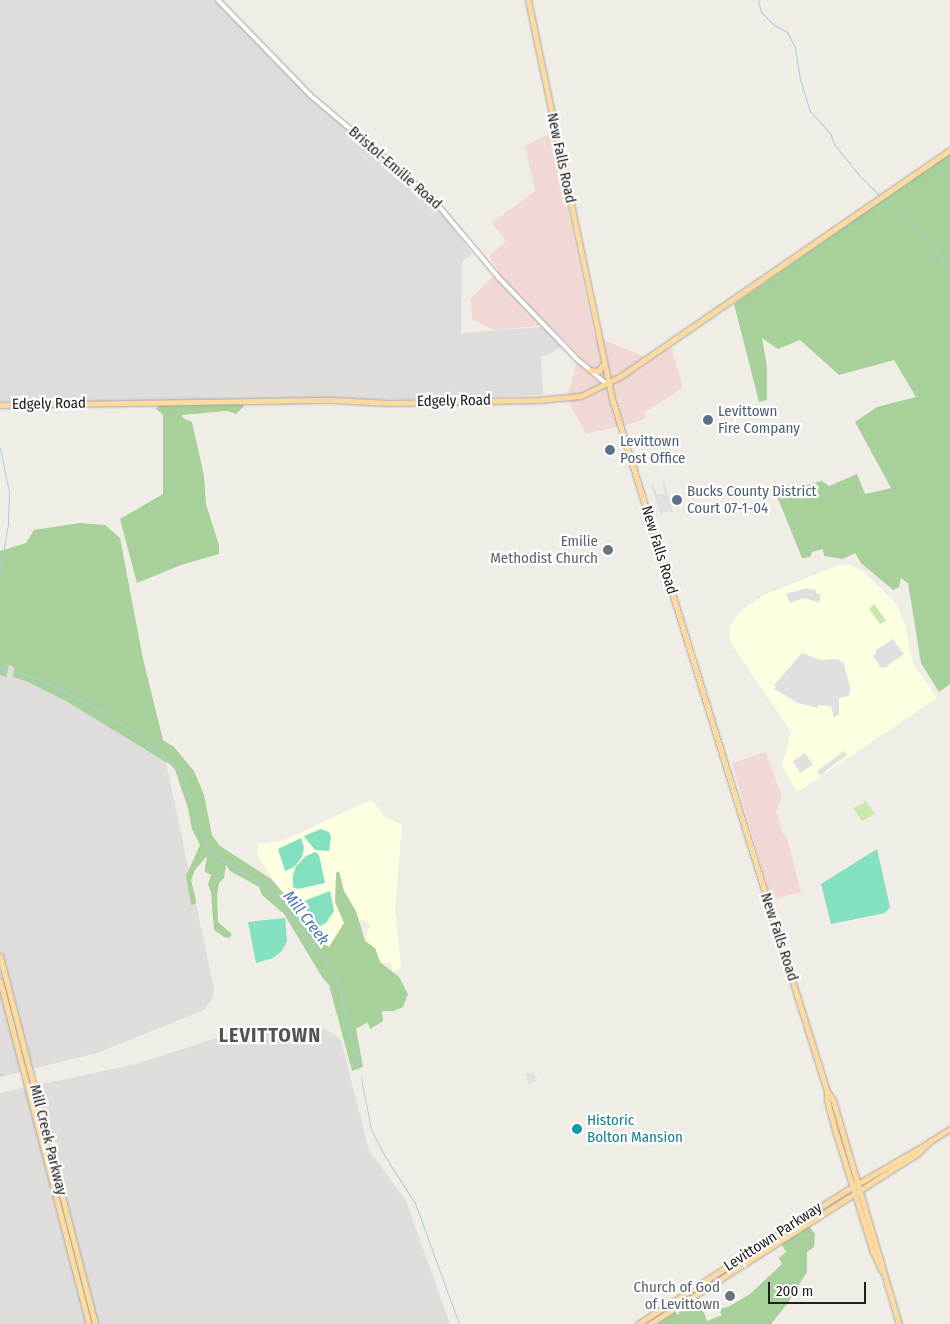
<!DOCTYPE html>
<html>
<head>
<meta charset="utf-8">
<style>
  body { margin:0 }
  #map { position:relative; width:950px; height:1324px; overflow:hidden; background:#f0ede6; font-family:"Fira Sans Condensed",sans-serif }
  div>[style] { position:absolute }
  .residential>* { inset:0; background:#dedddc }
  .commercial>* { inset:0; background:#f1d8d5 }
  .education>* { inset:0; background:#fdffe0 }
  .grass>* { inset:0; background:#c7eaac }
  .forest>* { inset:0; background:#a7d09a }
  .pitch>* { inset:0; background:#83e0c1 }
  .parking>* { inset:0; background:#e0e0e0; transform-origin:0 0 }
  .stream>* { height:1px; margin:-0.5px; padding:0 0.5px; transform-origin:0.5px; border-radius:0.5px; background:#a6cede }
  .roads { filter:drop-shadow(0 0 1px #a7a7a7) drop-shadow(0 0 1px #a7a7a7) }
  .minor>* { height:4px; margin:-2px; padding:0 2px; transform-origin:2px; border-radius:2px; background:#fff }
  .major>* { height:5px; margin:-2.5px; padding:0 2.5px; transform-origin:2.5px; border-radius:2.5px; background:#fdda9f }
  .dots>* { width:14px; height:14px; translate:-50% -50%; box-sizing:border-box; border:2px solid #fff; border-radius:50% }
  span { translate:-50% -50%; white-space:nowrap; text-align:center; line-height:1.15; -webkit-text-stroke:4.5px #fff; paint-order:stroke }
  .street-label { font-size:15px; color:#202020 }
  .service-label { font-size:15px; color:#4e5e75 }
  .left { translate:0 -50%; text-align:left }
  .worship-label { font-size:15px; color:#5b616d }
  .right { translate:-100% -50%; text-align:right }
  .culture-label { font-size:15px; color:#0d838f }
  .water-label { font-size:16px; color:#4a77b1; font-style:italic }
  .district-label { font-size:20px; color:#535353; font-weight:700; letter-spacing:1px }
  .scale { position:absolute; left:768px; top:1282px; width:98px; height:22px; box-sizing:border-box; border:2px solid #202020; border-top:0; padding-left:6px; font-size:15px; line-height:18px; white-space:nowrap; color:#202020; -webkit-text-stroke:4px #fff; paint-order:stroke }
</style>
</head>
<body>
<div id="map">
  <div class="residential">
    <i style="clip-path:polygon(0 0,215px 0,314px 102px,412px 183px,438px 207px,472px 254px,462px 262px,461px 333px,543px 327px,562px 346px,550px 354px,541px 357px,543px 395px,431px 399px,0 402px)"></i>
    <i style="clip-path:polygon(16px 601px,148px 678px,214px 988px,212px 999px,204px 1010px,97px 1053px,0 1077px,0 625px)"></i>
    <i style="clip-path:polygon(244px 1029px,326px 1029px,341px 1040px,369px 1150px,406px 1201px,450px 1324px,0 1324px,0 1093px,136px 1064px)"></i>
  </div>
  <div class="commercial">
    <i style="clip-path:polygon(546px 135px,552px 135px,594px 336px,641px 355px,646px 363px,671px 347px,682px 384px,681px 389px,644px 413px,646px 418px,637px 422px,586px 434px,569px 403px,568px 394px,579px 355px,549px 325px,493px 330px,472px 319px,470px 299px,499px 271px,489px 256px,506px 241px,492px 223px,535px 191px,525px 146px)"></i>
    <i style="clip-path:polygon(766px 752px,782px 797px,776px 812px,782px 831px,788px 841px,801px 892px,771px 900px,732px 763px)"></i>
  </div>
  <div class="education">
    <i style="clip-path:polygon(850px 565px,863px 571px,897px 605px,905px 625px,913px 663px,937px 698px,797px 792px,782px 766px,791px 732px,732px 645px,729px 637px,730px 626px,742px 610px,764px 595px,837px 566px)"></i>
    <i style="clip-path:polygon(368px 801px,373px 801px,385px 817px,402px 825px,395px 911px,401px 967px,393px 973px,391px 963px,390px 961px,383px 964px,370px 947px,366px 937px,370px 926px,366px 921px,361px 919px,326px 955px,257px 856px,258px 844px,285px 840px)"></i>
  </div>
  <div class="grass">
    <i style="clip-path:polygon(874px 604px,886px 621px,880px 624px,869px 609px)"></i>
    <i style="clip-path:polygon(865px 800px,875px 814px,862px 821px,853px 808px,864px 803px)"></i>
  </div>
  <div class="forest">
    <i style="clip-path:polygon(950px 153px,950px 684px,939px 692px,921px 663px,908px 583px,901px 578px,899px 587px,893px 590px,861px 563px,855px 553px,843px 559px,824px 556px,823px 549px,812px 552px,810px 557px,802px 558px,775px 491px,794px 483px,797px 495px,804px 492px,804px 486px,822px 481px,829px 486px,857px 474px,865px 494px,891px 488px,855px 422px,877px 407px,916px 397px,894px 360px,839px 375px,800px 340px,778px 349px,762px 338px,767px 367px,767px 400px,759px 402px,734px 304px)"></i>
    <i style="clip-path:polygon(220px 403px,242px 404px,244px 406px,236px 414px,227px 411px,182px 415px,183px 418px,192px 422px,204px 476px,206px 504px,219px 545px,219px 554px,181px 565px,137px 583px,120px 519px,163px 494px,163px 415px,156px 409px,159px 405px)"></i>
    <i style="clip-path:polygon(80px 523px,105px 525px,120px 538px,143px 659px,163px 740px,174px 747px,194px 771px,204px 795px,212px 835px,220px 846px,271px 879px,285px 895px,296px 894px,301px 901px,301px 908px,296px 913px,314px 937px,329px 947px,344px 923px,335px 902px,336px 873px,339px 871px,344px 891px,356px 911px,365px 941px,375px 948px,380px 962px,399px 977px,408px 994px,403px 1007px,394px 1011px,382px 1011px,383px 1021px,370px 1029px,368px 1022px,356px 1029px,363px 1067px,352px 1071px,329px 985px,322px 977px,284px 914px,262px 895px,259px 887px,230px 871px,226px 865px,224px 878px,219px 883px,217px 896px,218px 922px,232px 934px,229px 938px,224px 937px,214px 930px,211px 892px,208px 885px,211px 875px,205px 872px,205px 868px,207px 856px,195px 870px,191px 880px,196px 900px,195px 904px,191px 905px,186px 876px,200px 845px,192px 829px,188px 808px,174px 767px,66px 701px,26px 681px,13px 677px,14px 667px,9px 665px,6px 677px,0 675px,0 551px,26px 543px,34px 530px)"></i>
    <i style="clip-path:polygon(808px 1225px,815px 1234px,814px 1247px,807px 1252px,807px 1272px,787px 1304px,771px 1324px,657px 1324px,698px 1297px,707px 1321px,722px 1315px,718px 1309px,728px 1307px,750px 1294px,782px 1264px,779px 1258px,786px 1252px,781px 1243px)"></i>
  </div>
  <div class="pitch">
    <i style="clip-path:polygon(321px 829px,329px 832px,331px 836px,329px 851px,315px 850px,305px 838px,304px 836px)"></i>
    <i style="clip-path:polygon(301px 838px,304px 848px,302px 857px,294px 867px,285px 871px,278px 849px)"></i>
    <i style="clip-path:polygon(877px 849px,890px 907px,885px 913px,831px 924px,821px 884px)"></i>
    <i style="clip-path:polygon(315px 852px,319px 855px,325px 883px,298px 889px,293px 887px,293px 875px,296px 866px,306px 856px)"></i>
    <i style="clip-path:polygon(330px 891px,334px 911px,326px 923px,313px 930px,304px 901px)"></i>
    <i style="clip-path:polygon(285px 918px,287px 941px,282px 951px,273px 958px,256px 963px,248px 922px)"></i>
  </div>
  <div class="parking">
    <i style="clip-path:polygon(664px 481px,673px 512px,663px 512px,661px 516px,651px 485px,653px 484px,657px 494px,665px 494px,662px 482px)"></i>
    <i style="clip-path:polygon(806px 588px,816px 590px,816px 593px,821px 595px,819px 603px,805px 598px,790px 603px,786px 594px)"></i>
    <i style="clip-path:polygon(893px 639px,904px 654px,885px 668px,880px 667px,873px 656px,876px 654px,875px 651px)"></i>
    <i style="clip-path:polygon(802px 653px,821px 660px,839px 659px,840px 662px,843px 661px,851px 691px,849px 692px,849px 696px,839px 698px,839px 714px,834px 718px,831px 706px,818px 705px,818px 708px,798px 703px,774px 689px,776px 687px,774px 685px)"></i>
    <i style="left:844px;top:751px;width:5px;height:34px;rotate:53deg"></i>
    <i style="left:805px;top:753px;width:14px;height:15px;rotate:56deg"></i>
    <i style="clip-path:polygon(533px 1072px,538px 1080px,529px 1084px,525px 1074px)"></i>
  </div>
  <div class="stream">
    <i style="left:758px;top:0;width:12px;rotate:76deg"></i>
    <i style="left:761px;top:12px;width:18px;rotate:45deg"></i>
    <i style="left:774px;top:25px;width:15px;rotate:28deg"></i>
    <i style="left:787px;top:32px;width:18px;rotate:63deg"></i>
    <i style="left:795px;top:48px;width:31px;rotate:81deg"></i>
    <i style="left:800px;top:79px;width:34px;rotate:73deg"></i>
    <i style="left:810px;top:111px;width:30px;rotate:48deg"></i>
    <i style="left:830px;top:133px;width:12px;rotate:70deg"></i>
    <i style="left:834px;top:144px;width:41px;rotate:50.9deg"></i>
    <i style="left:860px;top:176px;width:28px;rotate:45deg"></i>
    <i style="left:883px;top:198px;width:65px;rotate:43.8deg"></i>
    <i style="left:930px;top:243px;width:34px;rotate:54deg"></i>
    <i style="left:0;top:448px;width:45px;rotate:78.4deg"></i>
    <i style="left:9px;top:492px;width:32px;rotate:92deg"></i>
    <i style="left:8px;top:524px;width:47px;rotate:99.9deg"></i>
    <i style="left:0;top:668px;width:6px;rotate:9deg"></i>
    <i style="left:16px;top:671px;width:53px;rotate:22.2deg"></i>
    <i style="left:65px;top:691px;width:83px;rotate:30.3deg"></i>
    <i style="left:137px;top:733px;width:64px;rotate:43.1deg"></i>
    <i style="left:184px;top:777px;width:24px;rotate:75deg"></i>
    <i style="left:193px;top:812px;width:41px;rotate:68.5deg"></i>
    <i style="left:208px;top:850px;width:76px;rotate:32.6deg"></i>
    <i style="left:272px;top:891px;width:89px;rotate:52.7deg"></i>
    <i style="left:326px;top:962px;width:24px;rotate:60deg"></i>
    <i style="left:338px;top:983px;width:88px;rotate:76.9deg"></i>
    <i style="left:0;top:1075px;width:2px;rotate:-27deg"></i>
    <i style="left:361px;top:1078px;width:52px;rotate:78.9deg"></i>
    <i style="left:371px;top:1129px;width:29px;rotate:63deg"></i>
    <i style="left:384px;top:1155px;width:57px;rotate:57.1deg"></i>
    <i style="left:415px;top:1203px;width:129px;rotate:70deg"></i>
  </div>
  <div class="roads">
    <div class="minor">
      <i style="left:218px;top:0;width:132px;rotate:45.9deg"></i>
      <i style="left:310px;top:95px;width:160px;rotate:40.2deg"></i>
      <i style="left:432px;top:198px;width:103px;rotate:50.1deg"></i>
      <i style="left:498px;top:277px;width:115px;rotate:46.1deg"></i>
      <i style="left:578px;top:360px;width:38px;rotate:40deg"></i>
    </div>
    <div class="major">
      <i style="left:528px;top:0;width:411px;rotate:78.1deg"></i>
      <i style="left:613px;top:402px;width:541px;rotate:72.8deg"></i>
      <i style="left:773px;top:919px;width:180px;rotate:72.6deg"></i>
      <i style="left:827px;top:1091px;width:11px;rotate:56deg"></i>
      <i style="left:833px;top:1100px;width:234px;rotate:73.6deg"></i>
      <i style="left:590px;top:370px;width:9px;rotate:6deg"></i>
      <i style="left:599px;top:371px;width:8px;rotate:-60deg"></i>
      <i style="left:0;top:405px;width:333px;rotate:-0.9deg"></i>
      <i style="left:333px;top:400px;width:57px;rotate:3deg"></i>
      <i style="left:390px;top:403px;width:148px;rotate:-1.2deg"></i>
      <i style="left:538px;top:400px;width:43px;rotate:-5.3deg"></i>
      <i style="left:581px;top:396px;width:45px;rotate:-26.6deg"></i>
      <i style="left:621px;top:376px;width:399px;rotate:-34.5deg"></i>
      <i style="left:0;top:956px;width:380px;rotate:75.5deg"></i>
      <i style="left:0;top:981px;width:354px;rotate:75.5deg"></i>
      <i style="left:827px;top:1091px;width:9px;rotate:90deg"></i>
      <i style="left:827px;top:1100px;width:28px;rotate:75deg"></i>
      <i style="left:834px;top:1127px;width:131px;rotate:72.7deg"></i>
      <i style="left:873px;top:1252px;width:21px;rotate:65deg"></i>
      <i style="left:638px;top:1324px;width:248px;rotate:-32.7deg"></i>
      <i style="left:847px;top:1190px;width:94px;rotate:-30.1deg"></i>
      <i style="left:650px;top:1324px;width:318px;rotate:-32.5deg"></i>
      <i style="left:918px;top:1153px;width:16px;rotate:-45deg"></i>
      <i style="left:929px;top:1142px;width:25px;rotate:-32deg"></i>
    </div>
  </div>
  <div class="dots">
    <i style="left:708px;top:420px;background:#5c6f8a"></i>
    <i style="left:610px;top:450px;background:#5c6f8a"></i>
    <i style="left:677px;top:500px;background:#5c6f8a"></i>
    <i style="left:608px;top:550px;background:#6b7280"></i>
    <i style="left:577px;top:1129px;background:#0f9aa8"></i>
    <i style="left:730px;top:1296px;background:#6b7280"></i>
  </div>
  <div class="street-label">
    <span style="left:561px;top:158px;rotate:78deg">New Falls Road</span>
    <span style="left:395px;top:168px;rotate:41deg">Bristol-Emilie Road</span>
    <span style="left:454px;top:401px;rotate:-1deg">Edgely Road</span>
    <span style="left:49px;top:404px;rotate:-1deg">Edgely Road</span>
    <span style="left:659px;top:550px;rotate:73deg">New Falls Road</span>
    <span style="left:779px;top:937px;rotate:72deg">New Falls Road</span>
    <span style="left:48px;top:1140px;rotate:76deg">Mill Creek Parkway</span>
    <span style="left:773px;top:1237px;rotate:-33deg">Levittown Parkway</span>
  </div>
  <div class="service-label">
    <span class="left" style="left:718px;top:420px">Levittown<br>Fire Company</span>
    <span class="left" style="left:620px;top:450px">Levittown<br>Post Office</span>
    <span class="left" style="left:687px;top:500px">Bucks County District<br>Court 07-1-04</span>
  </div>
  <div class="worship-label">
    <span class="right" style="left:598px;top:550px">Emilie<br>Methodist Church</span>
    <span class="right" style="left:720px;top:1296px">Church of God<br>of Levittown</span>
  </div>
  <div class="culture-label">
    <span class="left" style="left:587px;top:1129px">Historic<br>Bolton Mansion</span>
  </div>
  <div class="water-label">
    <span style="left:306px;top:918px;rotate:52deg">Mill Creek</span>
  </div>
  <div class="district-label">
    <span style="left:270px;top:1035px">LEVITTOWN</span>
  </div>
  <div class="scale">200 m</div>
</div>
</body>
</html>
